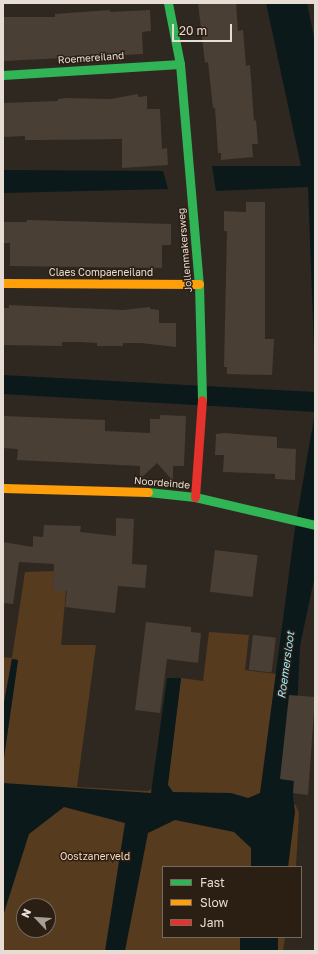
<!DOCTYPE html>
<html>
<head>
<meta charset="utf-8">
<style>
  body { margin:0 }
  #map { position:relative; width:318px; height:954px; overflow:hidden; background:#2f2821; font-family:"Golos Text",sans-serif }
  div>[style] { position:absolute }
  .green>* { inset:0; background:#563b1f }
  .water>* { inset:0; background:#0c191b; transform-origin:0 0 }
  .building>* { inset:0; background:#4a3f34; transform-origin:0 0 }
  .fast>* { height:9px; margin:-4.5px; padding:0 4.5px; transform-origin:4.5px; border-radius:4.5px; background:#30b455 }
  .slow>* { height:9px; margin:-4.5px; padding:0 4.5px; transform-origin:4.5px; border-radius:4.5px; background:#ff9f0a }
  .jam>* { height:9px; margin:-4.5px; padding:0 4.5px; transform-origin:4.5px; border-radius:4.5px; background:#e5322d }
  span { translate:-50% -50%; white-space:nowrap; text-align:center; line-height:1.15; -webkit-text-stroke:3px #2b1e12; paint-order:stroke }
  .street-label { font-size:10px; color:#e7ddd5 }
  .park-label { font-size:10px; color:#fbdbbd }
  .water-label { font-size:11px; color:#9febff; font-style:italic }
  .frame { position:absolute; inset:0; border:4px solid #e7ddd5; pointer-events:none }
  .legend { position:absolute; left:162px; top:866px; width:140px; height:72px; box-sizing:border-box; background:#2b1e12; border:1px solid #766a60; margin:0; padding:5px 7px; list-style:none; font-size:12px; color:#e7ddd5 }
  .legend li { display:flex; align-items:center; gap:8px; height:20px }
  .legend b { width:20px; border:1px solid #766a60 }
  .north { position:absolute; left:16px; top:898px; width:40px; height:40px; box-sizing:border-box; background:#2b1e12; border:1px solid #766a60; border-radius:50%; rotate:295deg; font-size:11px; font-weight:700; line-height:16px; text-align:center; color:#e7ddd5 }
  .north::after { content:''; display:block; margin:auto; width:14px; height:18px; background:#a79e96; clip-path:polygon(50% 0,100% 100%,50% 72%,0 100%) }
  .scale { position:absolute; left:172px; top:24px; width:60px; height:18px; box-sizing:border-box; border:2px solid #e7ddd5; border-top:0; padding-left:5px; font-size:12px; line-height:14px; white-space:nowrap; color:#e7ddd5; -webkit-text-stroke:3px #2b1e12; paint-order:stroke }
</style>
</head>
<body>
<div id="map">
  <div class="green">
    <i style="clip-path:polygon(evenodd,54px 571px,53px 591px,66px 591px,61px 645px,96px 645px,77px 787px,148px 791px,168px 779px,181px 678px,203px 681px,209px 632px,249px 635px,245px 670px,277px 674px,261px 790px,289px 798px,296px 806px,299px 813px,296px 867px,163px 867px,163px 937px,285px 937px,283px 951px,3px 951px,3px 764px,18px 660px,12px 659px,3px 709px,3px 657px,12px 658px,25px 572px,54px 571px,24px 906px,48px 906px,48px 930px,24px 930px,24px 906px)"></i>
  </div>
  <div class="water">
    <i style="clip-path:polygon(266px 3px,307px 3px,315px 42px,315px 378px,308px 187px,216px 191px,212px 166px,301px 166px)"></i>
    <i style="clip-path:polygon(3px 170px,163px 171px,168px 189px,3px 193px)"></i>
    <i style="clip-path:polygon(3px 375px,315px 392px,315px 575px,300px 646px,293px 797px,295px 812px,288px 867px,251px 867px,251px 848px,234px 832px,175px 820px,148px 833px,125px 951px,105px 951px,125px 823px,64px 807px,29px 834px,4px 913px,3px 925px,3px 783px,151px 793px,167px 678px,181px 678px,168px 785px,173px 792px,231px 793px,248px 798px,260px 793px,295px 528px,315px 412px,3px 394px)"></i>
    <i style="clip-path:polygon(12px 659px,18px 660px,3px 764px,3px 708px)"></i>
    <i style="left:240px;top:937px;width:38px;height:14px"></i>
  </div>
  <div class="building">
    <i style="clip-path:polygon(198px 3px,236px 3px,238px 31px,243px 30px,246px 66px,250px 65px,254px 121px,256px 120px,258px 144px,252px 144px,253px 157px,221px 160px,221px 153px,218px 153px,215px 108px,213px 108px,208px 62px,205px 63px)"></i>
    <i style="clip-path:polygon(110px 10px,110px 12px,150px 10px,151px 31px,142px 32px,143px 54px,3px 61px,3px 17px,55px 17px,55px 14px)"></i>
    <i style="clip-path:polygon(138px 94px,138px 97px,147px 96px,147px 109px,160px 109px,162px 149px,167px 148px,168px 165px,122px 168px,122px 139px,39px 140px,25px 140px,25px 136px,3px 137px,3px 103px,58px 101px,58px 99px,67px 98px,111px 99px)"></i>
    <i style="clip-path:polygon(246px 202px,265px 202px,265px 339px,274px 339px,272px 375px,227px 374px,227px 367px,224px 367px,227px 231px,224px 231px,224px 211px,246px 212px)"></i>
    <i style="clip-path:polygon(27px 220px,171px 224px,171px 245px,162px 245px,162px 268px,10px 266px,10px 243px,3px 243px,3px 222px,27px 222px)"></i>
    <i style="clip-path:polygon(9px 305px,123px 310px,150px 307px,150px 309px,159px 310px,159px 323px,176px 323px,176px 347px,141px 343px,123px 343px,123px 346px,97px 346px,97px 343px,80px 342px,62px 342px,62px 346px,3px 345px,3px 308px,9px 308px)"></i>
    <i style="clip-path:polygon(160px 415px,186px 416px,184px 466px,173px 466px,173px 481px,157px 463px,140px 479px,140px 466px,17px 460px,18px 449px,3px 448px,3px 416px,105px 420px,105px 431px,150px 433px,150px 419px,160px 419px)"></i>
    <i style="clip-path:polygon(225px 433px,277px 437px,277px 448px,296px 449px,295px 480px,275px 479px,275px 474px,223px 472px,224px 455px,215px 455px,216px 434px)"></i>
    <i style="clip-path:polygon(116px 518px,134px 519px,132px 564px,147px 565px,145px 588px,118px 586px,115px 613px,65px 607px,67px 591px,53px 591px,54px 564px,19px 562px,13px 604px,3px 603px,3px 542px,33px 547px,33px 536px,43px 537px,44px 525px,81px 526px,80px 532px,116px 536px)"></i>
    <i style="left:215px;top:550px;width:43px;height:42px;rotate:7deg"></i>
    <i style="clip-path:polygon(146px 622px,191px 627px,191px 632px,201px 633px,198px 663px,167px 659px,160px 713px,135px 710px)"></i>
    <i style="left:253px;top:635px;width:23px;height:35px;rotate:7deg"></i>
    <i style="clip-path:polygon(289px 695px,315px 697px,308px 795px,293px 793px,294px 781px,280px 779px)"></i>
  </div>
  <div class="fast">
    <i style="left:168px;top:3px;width:62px;rotate:78.9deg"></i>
    <i style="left:180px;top:64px;width:221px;rotate:85.1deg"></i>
    <i style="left:199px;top:284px;width:116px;rotate:88.5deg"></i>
    <i style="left:3px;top:75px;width:177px;rotate:-3.6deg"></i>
    <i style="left:148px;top:492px;width:47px;rotate:6.1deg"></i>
    <i style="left:195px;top:497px;width:123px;rotate:13.1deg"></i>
  </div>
  <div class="slow">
    <i style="left:3px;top:283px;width:196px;rotate:0.3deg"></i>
    <i style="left:3px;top:488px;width:145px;rotate:1.6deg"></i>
  </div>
  <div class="jam">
    <i style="left:195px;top:497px;width:97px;rotate:-85.9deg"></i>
  </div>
  <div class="street-label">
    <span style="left:91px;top:58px;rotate:-4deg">Roemereiland</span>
    <span style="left:185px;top:250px;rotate:-95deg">Jollenmakersweg</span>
    <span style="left:101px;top:273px">Claes Compaeneiland</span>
    <span style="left:162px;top:483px;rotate:5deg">Noordeinde</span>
  </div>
  <div class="park-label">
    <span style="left:95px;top:857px">Oostzanerveld</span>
  </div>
  <div class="water-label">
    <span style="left:286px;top:665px;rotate:-82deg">Roemersloot</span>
  </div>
  <div class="frame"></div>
  <ul class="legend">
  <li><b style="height:5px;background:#30b455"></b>Fast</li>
  <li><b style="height:5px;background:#ff9f0a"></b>Slow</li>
  <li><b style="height:5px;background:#e5322d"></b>Jam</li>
  </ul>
  <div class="north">N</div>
  <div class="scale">20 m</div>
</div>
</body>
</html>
